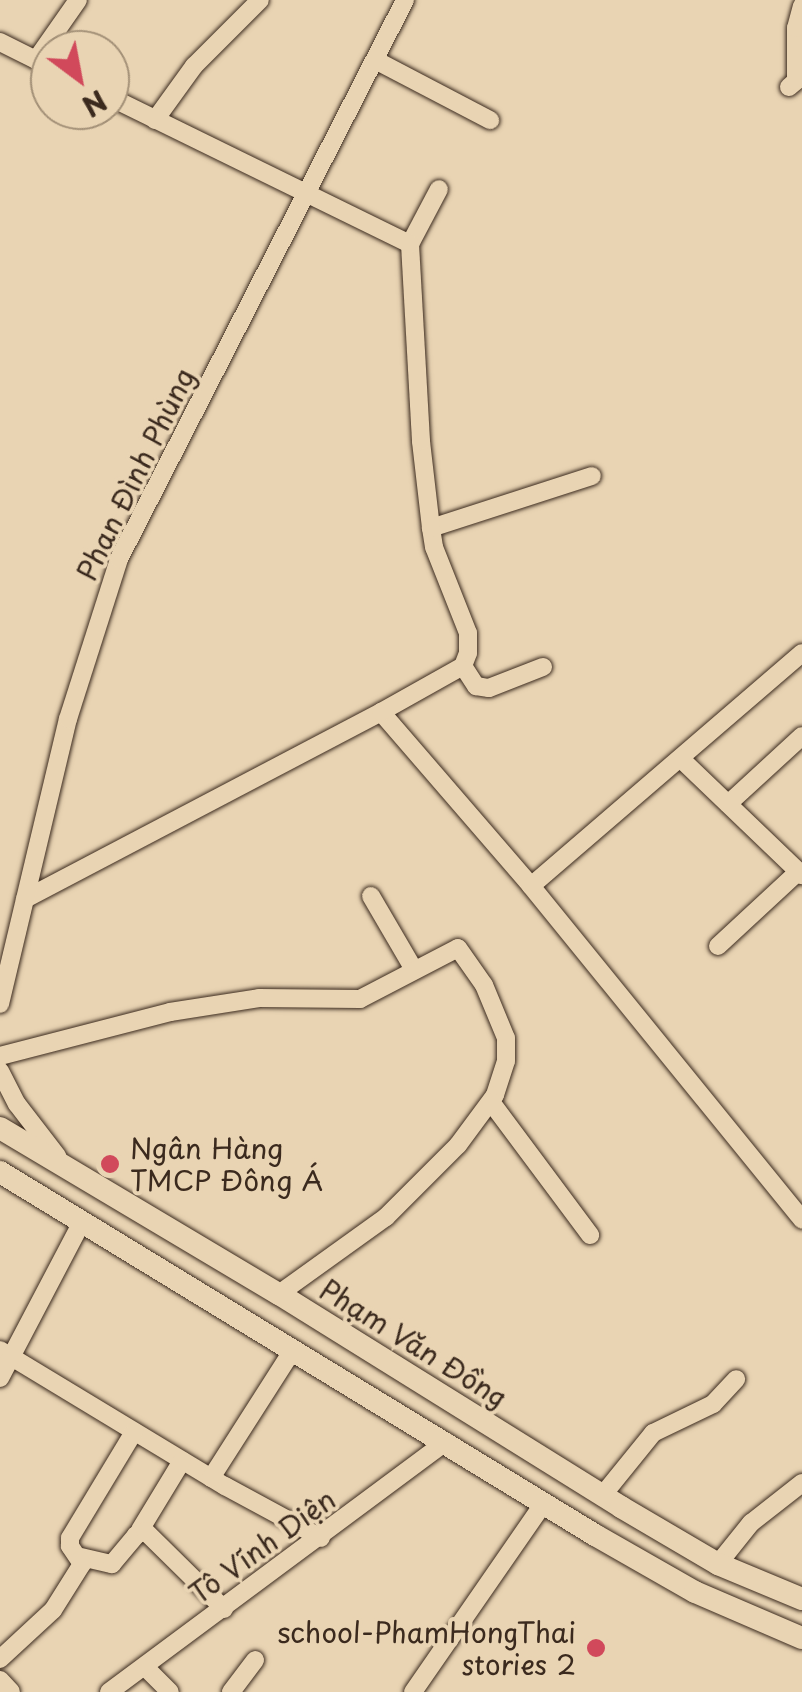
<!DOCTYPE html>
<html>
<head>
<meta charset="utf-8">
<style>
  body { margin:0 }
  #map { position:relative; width:802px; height:1692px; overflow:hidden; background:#e9d4b3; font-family:"Playpen Sans",sans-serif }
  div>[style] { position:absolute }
  .roads { filter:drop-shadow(0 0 2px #3b2a1e) drop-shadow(0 0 2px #3b2a1e) }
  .minor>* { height:18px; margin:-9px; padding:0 9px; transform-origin:9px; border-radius:9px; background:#e9d4b3 }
  .major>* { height:22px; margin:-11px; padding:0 11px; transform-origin:11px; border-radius:11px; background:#e9d4b3 }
  .dots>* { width:28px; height:28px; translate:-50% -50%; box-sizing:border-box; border:5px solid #e9d4b3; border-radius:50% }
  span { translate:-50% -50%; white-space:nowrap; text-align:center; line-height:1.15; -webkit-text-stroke:8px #e9d4b3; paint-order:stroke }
  .street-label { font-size:28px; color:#3b2a1e }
  .poi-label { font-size:28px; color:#3b2a1e }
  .left { translate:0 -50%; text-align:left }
  .right { translate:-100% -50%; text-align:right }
  .north { position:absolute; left:30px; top:30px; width:100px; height:100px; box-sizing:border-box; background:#e9d4b3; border:2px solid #a39077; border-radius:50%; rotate:148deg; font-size:28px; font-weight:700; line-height:40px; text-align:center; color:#3b2a1e }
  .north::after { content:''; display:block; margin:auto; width:35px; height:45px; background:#d1495b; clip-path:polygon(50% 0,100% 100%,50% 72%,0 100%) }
</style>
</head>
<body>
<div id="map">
  <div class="roads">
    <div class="minor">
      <i style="left:0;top:42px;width:56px;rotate:26.6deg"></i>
      <i style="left:36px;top:60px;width:73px;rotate:-55deg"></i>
      <i style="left:375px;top:60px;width:130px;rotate:27.6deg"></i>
      <i style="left:789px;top:87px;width:9px;rotate:-41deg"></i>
      <i style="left:796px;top:81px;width:53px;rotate:-90deg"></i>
      <i style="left:796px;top:28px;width:23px;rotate:-75deg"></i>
      <i style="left:155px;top:120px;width:67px;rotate:-54.2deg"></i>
      <i style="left:194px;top:66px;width:93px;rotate:-45deg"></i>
      <i style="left:410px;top:244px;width:62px;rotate:-62.2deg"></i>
      <i style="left:431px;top:528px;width:169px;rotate:-17.9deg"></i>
      <i style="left:463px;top:666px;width:24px;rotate:57deg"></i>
      <i style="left:476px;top:686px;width:13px;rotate:9deg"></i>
      <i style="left:489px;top:688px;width:58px;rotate:-21.3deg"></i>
      <i style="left:381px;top:712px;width:230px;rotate:49.2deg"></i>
      <i style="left:531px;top:886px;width:430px;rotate:50.9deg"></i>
      <i style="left:681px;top:759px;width:168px;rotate:43.8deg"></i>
      <i style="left:728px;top:804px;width:100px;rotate:-42.6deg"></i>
      <i style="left:531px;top:886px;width:357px;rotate:-40.7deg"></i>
      <i style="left:371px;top:896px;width:83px;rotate:59.7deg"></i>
      <i style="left:25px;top:899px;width:402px;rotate:-27.7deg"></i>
      <i style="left:381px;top:712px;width:94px;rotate:-29.3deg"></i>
      <i style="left:463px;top:666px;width:14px;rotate:-69deg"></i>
      <i style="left:468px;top:653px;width:20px;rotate:-90deg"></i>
      <i style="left:468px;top:633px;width:92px;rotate:-111.6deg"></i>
      <i style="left:434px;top:547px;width:19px;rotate:-99deg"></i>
      <i style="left:431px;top:528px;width:88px;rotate:-96.6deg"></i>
      <i style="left:421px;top:441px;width:197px;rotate:-93.2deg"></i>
      <i style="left:410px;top:244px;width:334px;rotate:-153.9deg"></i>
      <i style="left:718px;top:946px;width:110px;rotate:-42.8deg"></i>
      <i style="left:0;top:1004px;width:293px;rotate:-76.6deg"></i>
      <i style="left:68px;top:719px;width:168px;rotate:-72.3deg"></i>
      <i style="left:119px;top:559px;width:628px;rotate:-62.9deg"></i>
      <i style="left:0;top:1056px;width:176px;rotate:-14.5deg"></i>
      <i style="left:170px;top:1012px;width:90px;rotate:-8.9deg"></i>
      <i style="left:259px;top:998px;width:101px;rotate:0.6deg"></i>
      <i style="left:360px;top:999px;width:110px;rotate:-27.5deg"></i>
      <i style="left:458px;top:948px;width:45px;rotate:54.9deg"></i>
      <i style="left:484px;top:985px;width:57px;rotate:67.5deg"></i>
      <i style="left:506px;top:1038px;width:23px;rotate:90deg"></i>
      <i style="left:506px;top:1061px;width:36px;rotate:108deg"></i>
      <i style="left:495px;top:1095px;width:62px;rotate:126.5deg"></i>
      <i style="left:458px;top:1145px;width:102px;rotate:135deg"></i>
      <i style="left:386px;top:1217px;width:132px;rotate:144.3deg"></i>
      <i style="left:0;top:1071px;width:37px;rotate:63deg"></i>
      <i style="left:17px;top:1104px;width:66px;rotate:52.4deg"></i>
      <i style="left:491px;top:1102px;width:166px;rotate:53.3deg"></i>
      <i style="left:0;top:1350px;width:263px;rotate:31.2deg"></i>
      <i style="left:225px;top:1486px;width:109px;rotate:28.4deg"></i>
      <i style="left:0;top:1378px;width:176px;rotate:-62.3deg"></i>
      <i style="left:211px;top:1478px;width:152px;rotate:-57.4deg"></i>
      <i style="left:602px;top:1496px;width:81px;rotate:-51deg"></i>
      <i style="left:653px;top:1433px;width:67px;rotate:-25.8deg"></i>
      <i style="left:713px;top:1404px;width:34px;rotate:-47deg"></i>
      <i style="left:140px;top:1530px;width:81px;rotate:-58.7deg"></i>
      <i style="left:81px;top:1557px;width:32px;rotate:13deg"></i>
      <i style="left:112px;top:1564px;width:38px;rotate:-50deg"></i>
      <i style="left:136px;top:1535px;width:10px;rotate:-24deg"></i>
      <i style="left:145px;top:1531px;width:111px;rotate:44.6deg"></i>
      <i style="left:718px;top:1564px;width:53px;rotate:-51.2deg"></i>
      <i style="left:751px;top:1523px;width:65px;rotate:-38.1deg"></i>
      <i style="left:0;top:1659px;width:72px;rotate:-42.8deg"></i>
      <i style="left:53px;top:1610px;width:54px;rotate:-57.8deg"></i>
      <i style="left:82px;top:1564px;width:22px;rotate:-124deg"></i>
      <i style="left:70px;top:1546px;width:8px;rotate:-90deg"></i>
      <i style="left:70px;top:1538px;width:124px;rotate:-58.9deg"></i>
      <i style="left:145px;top:1667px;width:35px;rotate:45deg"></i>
      <i style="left:0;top:1680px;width:16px;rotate:47deg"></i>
      <i style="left:109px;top:1692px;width:420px;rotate:-36.6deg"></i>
      <i style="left:231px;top:1692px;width:40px;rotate:-53deg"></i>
      <i style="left:413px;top:1692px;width:230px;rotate:-55.3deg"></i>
    </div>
    <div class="major">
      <i style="left:0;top:1128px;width:325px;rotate:30.8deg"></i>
      <i style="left:279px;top:1294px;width:403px;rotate:31.9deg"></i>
      <i style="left:621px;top:1507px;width:113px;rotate:30.4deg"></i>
      <i style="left:718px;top:1564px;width:91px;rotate:22.6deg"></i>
      <i style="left:0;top:1172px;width:697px;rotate:31.39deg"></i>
      <i style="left:595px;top:1535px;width:115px;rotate:29.7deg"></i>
      <i style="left:695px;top:1592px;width:116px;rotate:23.3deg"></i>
    </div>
  </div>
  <div class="dots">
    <i style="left:110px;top:1164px;background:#d1495b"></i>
    <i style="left:596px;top:1648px;background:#d1495b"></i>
  </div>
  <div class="street-label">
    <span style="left:135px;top:474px;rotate:-64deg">Phan Đình Phùng</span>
    <span style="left:414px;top:1343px;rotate:32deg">Phạm Văn Đồng</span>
    <span style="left:262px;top:1546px;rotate:-36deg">Tô Vĩnh Diện</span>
  </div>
  <div class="poi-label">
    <span class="left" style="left:130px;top:1164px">Ngân Hàng<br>TMCP Đông Á</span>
    <span class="right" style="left:576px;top:1648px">school-PhamHongThai<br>stories 2</span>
  </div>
  <div class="north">N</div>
</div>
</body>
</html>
